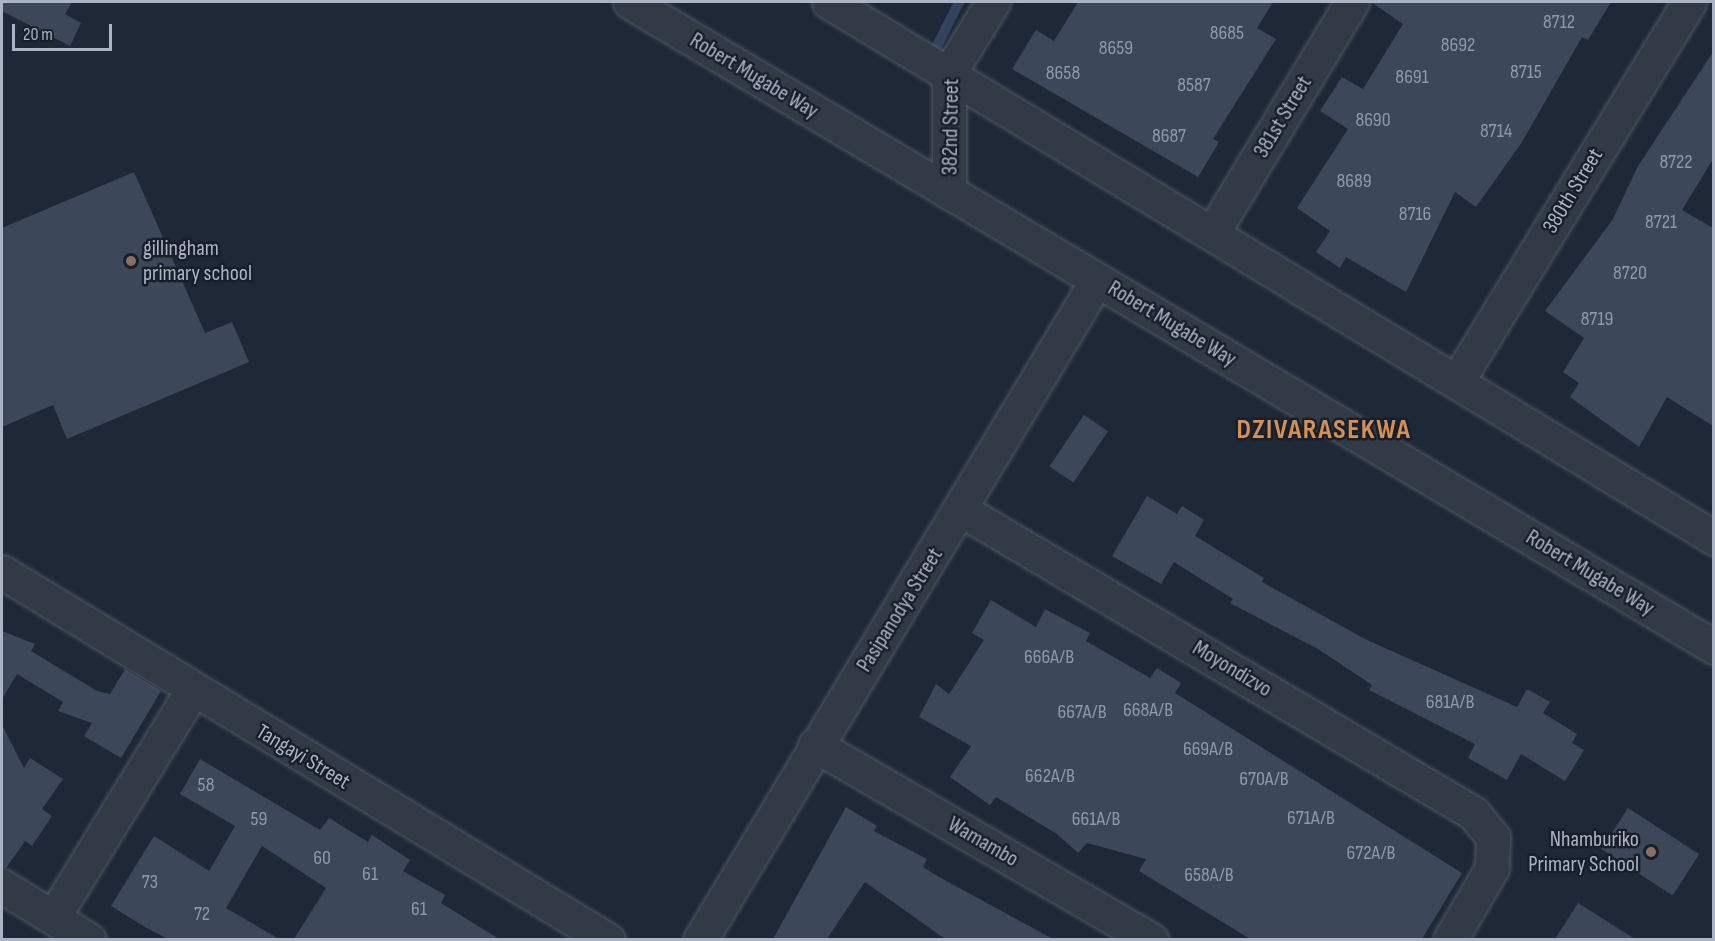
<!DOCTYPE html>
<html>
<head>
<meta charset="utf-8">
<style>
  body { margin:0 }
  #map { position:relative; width:1715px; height:941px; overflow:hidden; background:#1e2836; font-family:"Sofia Sans Condensed",sans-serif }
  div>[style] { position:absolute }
  .stream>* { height:10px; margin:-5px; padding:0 5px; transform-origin:5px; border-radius:5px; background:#31435e }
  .building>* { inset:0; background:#3c4859; transform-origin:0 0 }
  .roads { filter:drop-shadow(0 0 2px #4f5765) drop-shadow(0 0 2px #4f5765) }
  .minor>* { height:33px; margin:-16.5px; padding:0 16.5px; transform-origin:16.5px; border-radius:16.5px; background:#323a46 }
  .tertiary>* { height:33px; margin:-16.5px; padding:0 16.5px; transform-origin:16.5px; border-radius:16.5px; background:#323a46 }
  .dots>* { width:16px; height:16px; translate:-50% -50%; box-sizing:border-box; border:3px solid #171f2b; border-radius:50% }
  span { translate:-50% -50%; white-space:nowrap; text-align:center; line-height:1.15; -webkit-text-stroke:5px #171f2b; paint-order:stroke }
  .number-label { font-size:20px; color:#8f99a9 }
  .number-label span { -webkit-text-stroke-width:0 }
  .street-label { font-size:22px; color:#abb4c4 }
  .poi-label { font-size:22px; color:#abb4c4 }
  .left { translate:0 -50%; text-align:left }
  .right { translate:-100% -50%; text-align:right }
  .district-label { font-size:28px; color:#d59055; font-weight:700; letter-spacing:1.5px }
  .frame { position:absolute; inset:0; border:3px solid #abb4c4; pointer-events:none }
  .scale { position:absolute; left:12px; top:24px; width:100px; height:27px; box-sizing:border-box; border:3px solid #abb4c4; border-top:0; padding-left:8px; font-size:18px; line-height:21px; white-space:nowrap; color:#abb4c4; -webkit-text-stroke:4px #171f2b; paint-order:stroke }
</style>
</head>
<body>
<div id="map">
  <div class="stream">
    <i style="left:935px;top:50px;width:54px;rotate:-63.4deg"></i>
  </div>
  <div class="building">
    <i style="clip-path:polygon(2px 2px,72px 2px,65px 14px,81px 23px,70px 46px,2px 11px)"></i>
    <i style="clip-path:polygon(1078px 2px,1273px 2px,1257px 28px,1276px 39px,1213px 139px,1219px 142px,1198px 177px,1012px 69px,1036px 30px,1054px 41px)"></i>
    <i style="clip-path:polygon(1371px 2px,1611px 2px,1588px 40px,1582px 37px,1522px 142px,1476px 207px,1455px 192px,1406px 292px,1346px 257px,1340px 268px,1316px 252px,1330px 231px,1297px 208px,1348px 129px,1320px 111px,1342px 77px,1363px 89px,1403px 24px)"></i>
    <i style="clip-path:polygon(1713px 52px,1713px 159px,1682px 210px,1713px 228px,1713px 426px,1667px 397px,1639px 447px,1570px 397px,1579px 383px,1563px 372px,1584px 338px,1545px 311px,1613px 219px,1638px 166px)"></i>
    <i style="clip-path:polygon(134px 172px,205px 333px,232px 322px,249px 362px,67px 439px,53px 405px,2px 427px,2px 228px)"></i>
    <i style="left:1084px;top:415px;width:29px;height:62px;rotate:34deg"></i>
    <i style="clip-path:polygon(1147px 496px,1177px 514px,1182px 506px,1204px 520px,1195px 536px,1264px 578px,1262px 582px,1367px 640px,1517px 707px,1527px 689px,1550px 702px,1543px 713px,1577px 734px,1572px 743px,1584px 750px,1565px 781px,1521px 754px,1507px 780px,1468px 758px,1475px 744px,1369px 690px,1372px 685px,1318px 649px,1230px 603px,1233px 599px,1174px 562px,1161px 584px,1112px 556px)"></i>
    <i style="clip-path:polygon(991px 600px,1036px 627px,1045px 609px,1090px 633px,1086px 641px,1150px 678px,1157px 668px,1181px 683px,1175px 693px,1462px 873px,1422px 939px,1250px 939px,1139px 871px,1146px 859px,1087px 843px,1078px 853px,1057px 834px,996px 797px,990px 805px,950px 777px,971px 746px,919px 717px,936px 684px,949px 694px,984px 640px,972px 633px)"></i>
    <i style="clip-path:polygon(2px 631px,35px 644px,31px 651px,97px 691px,110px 694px,125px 669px,161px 691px,121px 758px,84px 736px,92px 723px,58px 711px,63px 702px,17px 674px,2px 699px)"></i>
    <i style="clip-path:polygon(2px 725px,24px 768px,30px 758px,63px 779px,42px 809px,52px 816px,32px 846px,25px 841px,6px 868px,2px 867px)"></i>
    <i style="clip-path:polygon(200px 759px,320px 830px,329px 818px,368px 842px,372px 835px,410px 860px,403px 871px,445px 895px,441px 903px,499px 939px,294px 939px,326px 888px,262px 846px,226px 908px,279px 939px,168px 939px,145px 927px,111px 906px,154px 836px,209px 871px,235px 826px,180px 794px)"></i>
    <i style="clip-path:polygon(846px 807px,877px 826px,874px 831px,927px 859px,923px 867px,939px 877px,1053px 939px,945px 939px,865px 882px,827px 939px,773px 939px)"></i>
    <i style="left:1628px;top:808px;width:85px;height:49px;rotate:33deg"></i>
    <i style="clip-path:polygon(1578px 903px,1635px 939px,1555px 939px)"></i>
  </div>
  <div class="roads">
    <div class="minor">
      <i style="left:829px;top:2px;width:1035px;rotate:31.2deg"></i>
      <i style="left:949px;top:192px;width:119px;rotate:-90deg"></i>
      <i style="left:949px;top:73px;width:84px;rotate:-58.2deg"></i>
      <i style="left:1213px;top:232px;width:269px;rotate:-58.9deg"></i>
      <i style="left:1457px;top:381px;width:444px;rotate:-58.5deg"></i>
      <i style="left:963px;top:511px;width:593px;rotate:30.63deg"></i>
      <i style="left:1473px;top:813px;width:31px;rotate:50deg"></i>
      <i style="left:1493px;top:837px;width:31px;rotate:92deg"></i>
      <i style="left:1492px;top:868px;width:83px;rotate:120.3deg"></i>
      <i style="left:2px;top:572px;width:709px;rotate:31.27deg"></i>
      <i style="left:815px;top:745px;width:389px;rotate:30.1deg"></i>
      <i style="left:2px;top:886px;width:102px;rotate:31.8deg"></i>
      <i style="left:54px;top:916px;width:264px;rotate:-58.5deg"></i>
      <i style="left:700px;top:940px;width:770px;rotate:-58.97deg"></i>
    </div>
    <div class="tertiary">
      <i style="left:630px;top:2px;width:1261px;rotate:30.75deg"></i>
    </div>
  </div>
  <div class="dots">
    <i style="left:131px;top:261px;background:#8d6e63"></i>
    <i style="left:1651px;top:852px;background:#8d6e63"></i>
  </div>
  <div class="number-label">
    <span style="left:1559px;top:22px">8712</span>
    <span style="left:1227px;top:33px">8685</span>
    <span style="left:1458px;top:45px">8692</span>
    <span style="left:1116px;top:48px">8659</span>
    <span style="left:1526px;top:72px">8715</span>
    <span style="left:1063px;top:73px">8658</span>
    <span style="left:1412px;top:77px">8691</span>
    <span style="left:1194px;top:85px">8587</span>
    <span style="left:1373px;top:120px">8690</span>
    <span style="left:1496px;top:131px">8714</span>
    <span style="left:1169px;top:136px">8687</span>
    <span style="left:1676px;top:162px">8722</span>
    <span style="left:1354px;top:181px">8689</span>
    <span style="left:1415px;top:214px">8716</span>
    <span style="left:1661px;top:222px">8721</span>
    <span style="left:1630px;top:273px">8720</span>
    <span style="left:1597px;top:319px">8719</span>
    <span style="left:1049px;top:657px">666A/B</span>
    <span style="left:1450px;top:702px">681A/B</span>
    <span style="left:1148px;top:710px">668A/B</span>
    <span style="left:1082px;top:712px">667A/B</span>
    <span style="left:1208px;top:749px">669A/B</span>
    <span style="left:1050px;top:776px">662A/B</span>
    <span style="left:1264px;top:779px">670A/B</span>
    <span style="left:206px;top:785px">58</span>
    <span style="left:1311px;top:818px">671A/B</span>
    <span style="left:259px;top:819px">59</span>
    <span style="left:1096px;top:819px">661A/B</span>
    <span style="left:1371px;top:853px">672A/B</span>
    <span style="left:322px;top:858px">60</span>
    <span style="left:370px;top:874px">61</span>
    <span style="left:1209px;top:875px">658A/B</span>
    <span style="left:150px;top:882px">73</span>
    <span style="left:419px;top:909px">61</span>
    <span style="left:202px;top:914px">72</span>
  </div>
  <div class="street-label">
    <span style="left:754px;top:76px;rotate:31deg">Robert Mugabe Way</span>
    <span style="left:1283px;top:117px;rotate:-59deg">381st Street</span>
    <span style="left:951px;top:127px;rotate:-89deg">382nd Street</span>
    <span style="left:1573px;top:191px;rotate:-59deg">380th Street</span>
    <span style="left:1172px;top:324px;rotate:31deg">Robert Mugabe Way</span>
    <span style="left:1590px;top:573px;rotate:31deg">Robert Mugabe Way</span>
    <span style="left:900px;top:610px;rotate:-58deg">Pasipanodya Street</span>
    <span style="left:1232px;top:669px;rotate:31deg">Moyondizvo</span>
    <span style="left:303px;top:757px;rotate:31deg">Tangayi Street</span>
    <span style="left:983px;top:842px;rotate:30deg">Wamambo</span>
  </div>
  <div class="poi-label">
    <span class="left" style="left:143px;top:261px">gillingham<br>primary school</span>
    <span class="right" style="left:1639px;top:852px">Nhamburiko<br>Primary School</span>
  </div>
  <div class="district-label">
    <span style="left:1324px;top:430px">DZIVARASEKWA</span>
  </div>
  <div class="frame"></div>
  <div class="scale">20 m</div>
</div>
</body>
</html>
